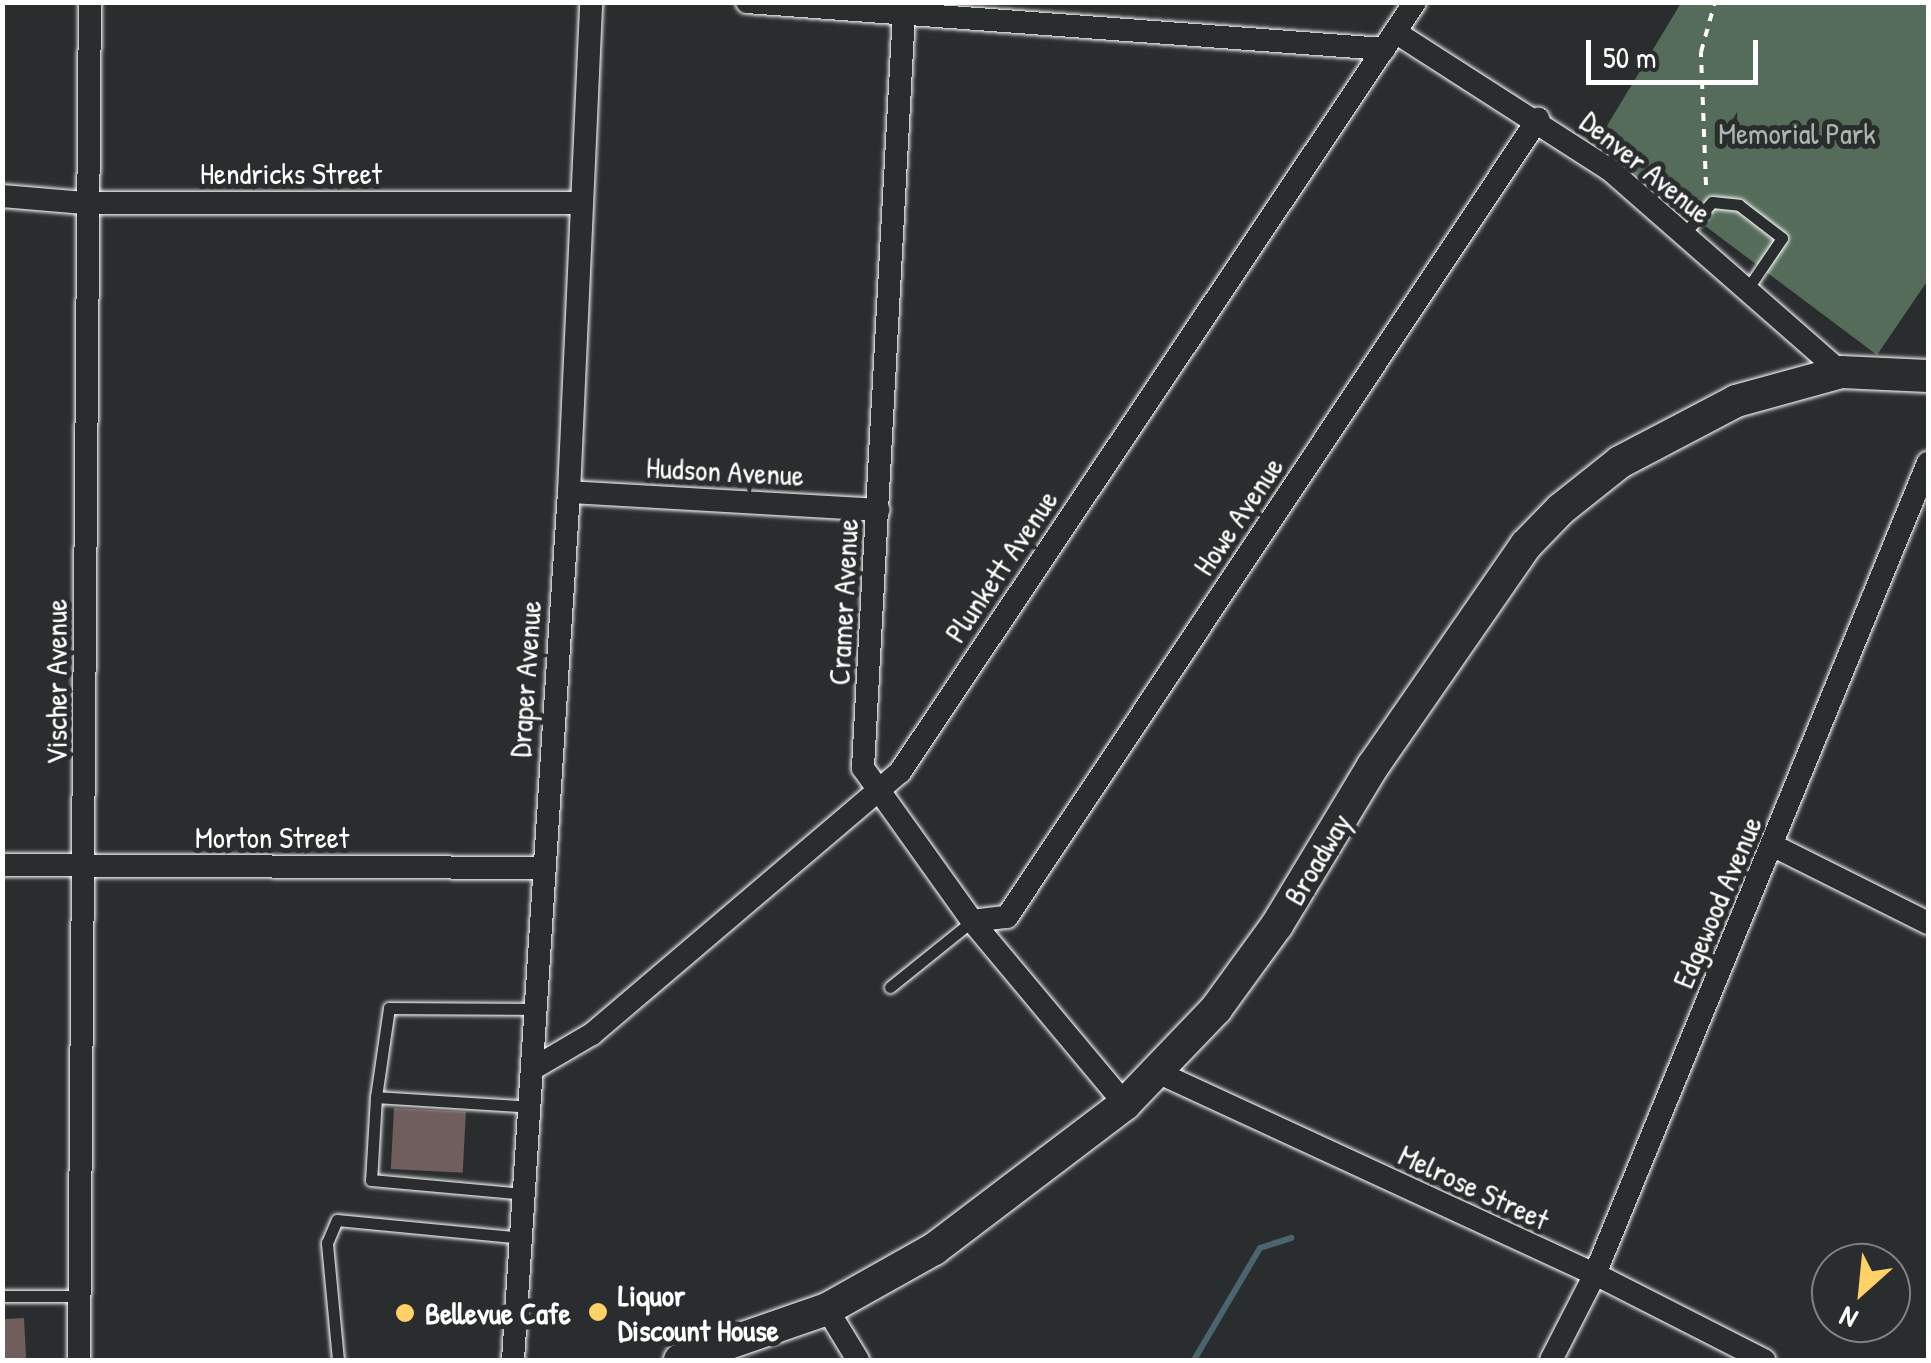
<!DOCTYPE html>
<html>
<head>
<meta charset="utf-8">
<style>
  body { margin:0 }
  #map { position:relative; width:1931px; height:1363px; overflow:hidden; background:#2a2d2e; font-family:"Patrick Hand",sans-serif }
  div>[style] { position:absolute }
  .green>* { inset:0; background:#546c59 }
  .stream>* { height:6px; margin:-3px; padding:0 3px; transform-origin:3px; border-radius:3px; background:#4a656f }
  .building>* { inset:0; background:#705d5d; transform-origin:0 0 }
  .path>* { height:4px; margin-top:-2px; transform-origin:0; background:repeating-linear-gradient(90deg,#fff 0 8px,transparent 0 16px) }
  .roads { filter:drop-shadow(0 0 2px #fff) drop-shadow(0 0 2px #fff) }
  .lane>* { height:11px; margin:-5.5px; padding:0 5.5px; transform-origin:5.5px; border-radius:5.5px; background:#2a2d2e }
  .street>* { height:22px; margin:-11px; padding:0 11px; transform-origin:11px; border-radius:11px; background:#2a2d2e }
  .secondary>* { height:32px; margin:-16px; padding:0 16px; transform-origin:16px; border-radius:16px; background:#2a2d2e }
  .dots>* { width:28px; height:28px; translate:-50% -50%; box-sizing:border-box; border:5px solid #2a2d2e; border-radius:50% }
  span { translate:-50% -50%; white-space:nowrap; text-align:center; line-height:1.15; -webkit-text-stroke:10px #2a2d2e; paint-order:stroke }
  .park-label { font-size:30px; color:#aab6ac }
  .street-label { font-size:30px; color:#fff }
  .poi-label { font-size:30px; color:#fff; font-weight:700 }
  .left { translate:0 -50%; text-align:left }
  .frame { position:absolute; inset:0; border:5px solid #fff; pointer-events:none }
  .north { position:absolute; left:1811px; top:1243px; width:100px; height:100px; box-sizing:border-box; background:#2a2d2e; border:2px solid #7f8182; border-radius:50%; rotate:207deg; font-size:28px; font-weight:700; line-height:40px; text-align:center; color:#fff }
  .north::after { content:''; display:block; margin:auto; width:35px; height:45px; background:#ffd166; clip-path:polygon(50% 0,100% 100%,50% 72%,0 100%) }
  .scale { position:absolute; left:1586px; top:40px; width:172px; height:45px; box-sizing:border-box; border:5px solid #fff; border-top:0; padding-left:12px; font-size:30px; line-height:35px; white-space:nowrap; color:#fff; -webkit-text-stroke:8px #2a2d2e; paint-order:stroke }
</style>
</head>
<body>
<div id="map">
  <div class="green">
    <i style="clip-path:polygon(1681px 3px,1928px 3px,1928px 280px,1877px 355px,1596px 144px)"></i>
  </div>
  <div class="stream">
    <i style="left:1194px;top:1360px;width:130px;rotate:-59.5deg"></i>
    <i style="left:1260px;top:1248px;width:33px;rotate:-18deg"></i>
  </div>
  <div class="building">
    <i style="left:394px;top:1108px;width:72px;height:61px;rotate:3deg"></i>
    <i style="left:24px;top:1318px;width:42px;height:22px;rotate:87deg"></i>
  </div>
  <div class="path">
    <i style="left:1706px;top:185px;width:133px;rotate:-92.2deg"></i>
    <i style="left:1701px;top:52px;width:52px;rotate:-74.4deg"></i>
  </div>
  <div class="roads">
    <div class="lane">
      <i style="left:1683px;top:235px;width:44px;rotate:-48.7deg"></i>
      <i style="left:1712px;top:202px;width:27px;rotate:6deg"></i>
      <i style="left:1739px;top:205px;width:54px;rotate:37.5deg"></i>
      <i style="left:1782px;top:238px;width:64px;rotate:124.2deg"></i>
      <i style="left:890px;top:987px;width:105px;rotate:-38.8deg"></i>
      <i style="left:376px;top:1097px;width:83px;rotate:93.4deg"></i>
      <i style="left:371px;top:1180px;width:156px;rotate:5.2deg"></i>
      <i style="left:533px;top:1107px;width:157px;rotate:-176.4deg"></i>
      <i style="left:376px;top:1097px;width:90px;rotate:-81.7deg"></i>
      <i style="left:389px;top:1008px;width:148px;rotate:0.4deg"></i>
      <i style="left:2px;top:1296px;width:79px"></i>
      <i style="left:338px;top:1360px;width:118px;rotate:-95.4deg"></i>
      <i style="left:327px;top:1243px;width:25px;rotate:-67deg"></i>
      <i style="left:337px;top:1220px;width:187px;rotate:5.5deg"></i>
    </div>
    <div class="street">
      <i style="left:747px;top:2px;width:639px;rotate:4.22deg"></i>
      <i style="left:904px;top:13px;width:756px;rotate:93.11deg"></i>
      <i style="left:863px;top:768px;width:188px;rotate:54.5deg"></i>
      <i style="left:972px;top:921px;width:239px;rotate:50.1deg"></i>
      <i style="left:1395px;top:32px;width:255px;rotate:32.7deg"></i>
      <i style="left:1610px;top:170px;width:307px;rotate:41.2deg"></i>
      <i style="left:2px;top:196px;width:83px;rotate:4.8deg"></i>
      <i style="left:85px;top:203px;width:494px"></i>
      <i style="left:569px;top:492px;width:310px;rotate:3.3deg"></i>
      <i style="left:1774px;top:846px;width:172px;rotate:26.6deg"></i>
      <i style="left:2px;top:865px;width:539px;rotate:0.32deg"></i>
      <i style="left:972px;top:921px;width:35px;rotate:-7deg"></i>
      <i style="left:1007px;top:917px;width:959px;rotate:-56.36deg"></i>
      <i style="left:534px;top:1068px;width:67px;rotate:-30.4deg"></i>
      <i style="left:592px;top:1034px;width:404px;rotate:-40.4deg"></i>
      <i style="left:900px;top:772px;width:926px;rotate:-56.22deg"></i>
      <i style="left:1157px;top:1072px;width:482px;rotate:24.8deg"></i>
      <i style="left:1595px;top:1274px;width:190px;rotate:27deg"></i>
      <i style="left:827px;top:1309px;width:60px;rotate:58.7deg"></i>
      <i style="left:79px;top:1360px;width:1358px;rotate:-89.54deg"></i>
      <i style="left:513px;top:1360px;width:870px;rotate:-86.31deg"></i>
      <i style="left:569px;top:492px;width:490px;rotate:-87.4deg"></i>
      <i style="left:1551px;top:1360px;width:97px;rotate:-62.9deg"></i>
      <i style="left:1595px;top:1274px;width:877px;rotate:-67.68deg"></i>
    </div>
    <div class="secondary">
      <i style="left:680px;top:1360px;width:156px;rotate:-19.1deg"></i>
      <i style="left:827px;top:1309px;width:123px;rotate:-29.3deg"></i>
      <i style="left:934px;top:1249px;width:240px;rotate:-37.2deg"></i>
      <i style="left:1125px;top:1104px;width:132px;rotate:-46.2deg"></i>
      <i style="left:1216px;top:1009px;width:104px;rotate:-54deg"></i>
      <i style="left:1277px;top:925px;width:186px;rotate:-58.9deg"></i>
      <i style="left:1373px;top:766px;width:269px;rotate:-55.3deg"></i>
      <i style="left:1526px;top:545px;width:50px;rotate:-45.8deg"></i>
      <i style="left:1561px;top:509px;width:75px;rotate:-38.5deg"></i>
      <i style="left:1620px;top:462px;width:131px;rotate:-27.7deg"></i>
      <i style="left:1736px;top:401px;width:109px;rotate:-15.4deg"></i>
      <i style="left:1841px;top:372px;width:87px;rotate:2.6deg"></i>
    </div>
  </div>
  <div class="dots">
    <i style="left:598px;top:1312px;background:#ffd166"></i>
    <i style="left:405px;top:1313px;background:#ffd166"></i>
  </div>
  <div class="park-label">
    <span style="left:1797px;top:133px">Memorial Park</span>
  </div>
  <div class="street-label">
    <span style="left:1646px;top:167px;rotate:39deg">Denver Avenue</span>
    <span style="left:291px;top:173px">Hendricks Street</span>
    <span style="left:725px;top:471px;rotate:3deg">Hudson Avenue</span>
    <span style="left:1238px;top:516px;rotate:-56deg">Howe Avenue</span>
    <span style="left:1001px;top:566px;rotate:-56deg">Plunkett Avenue</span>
    <span style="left:843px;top:602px;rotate:-87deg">Cramer Avenue</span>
    <span style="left:525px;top:679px;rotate:-86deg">Draper Avenue</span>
    <span style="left:56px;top:682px;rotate:-90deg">Vischer Avenue</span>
    <span style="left:272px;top:837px">Morton Street</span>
    <span style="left:1317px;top:859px;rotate:-59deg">Broadway</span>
    <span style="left:1717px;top:902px;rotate:-67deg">Edgewood Avenue</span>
    <span style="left:1474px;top:1187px;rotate:25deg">Melrose Street</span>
  </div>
  <div class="poi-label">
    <span class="left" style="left:618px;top:1312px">Liquor<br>Discount House</span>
    <span class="left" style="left:425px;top:1313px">Bellevue Cafe</span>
  </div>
  <div class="frame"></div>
  <div class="north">N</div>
  <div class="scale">50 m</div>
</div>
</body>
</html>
